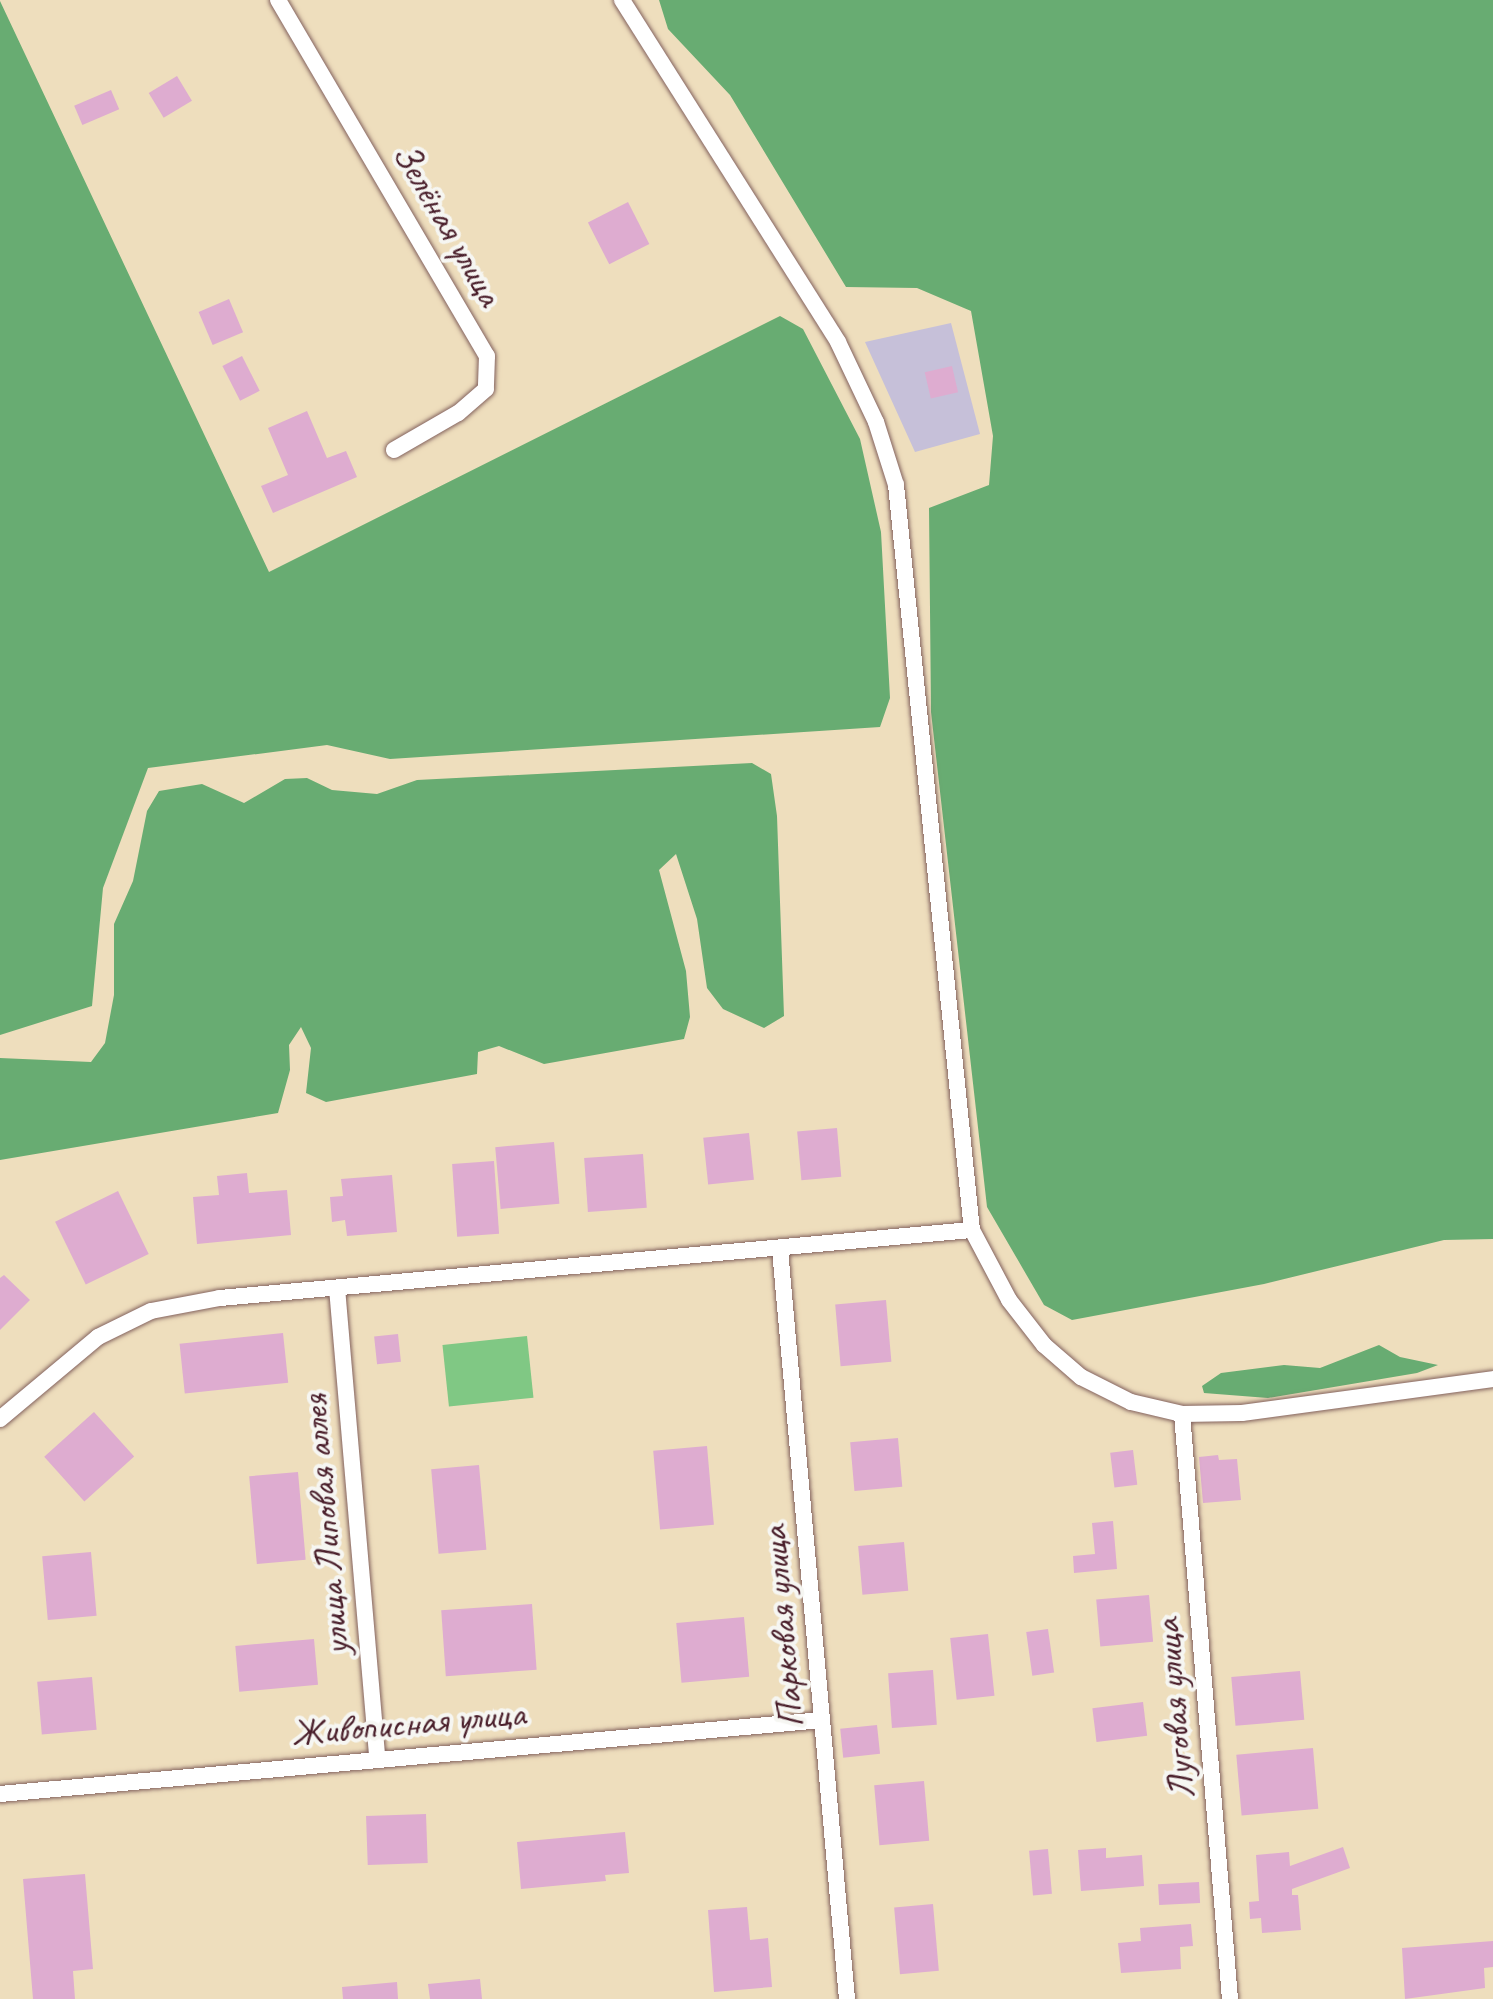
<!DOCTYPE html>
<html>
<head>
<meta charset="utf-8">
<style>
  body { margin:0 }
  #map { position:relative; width:1493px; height:1999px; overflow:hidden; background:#eedebd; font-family:Caveat,sans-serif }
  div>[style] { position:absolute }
  .industrial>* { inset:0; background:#c6c0d9 }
  .green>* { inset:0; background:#80c884; transform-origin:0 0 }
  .forest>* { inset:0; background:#68ac72 }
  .building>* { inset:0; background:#deacd0; transform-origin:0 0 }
  .roads { filter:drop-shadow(0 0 2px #83625e) drop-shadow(0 0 2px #83625e) }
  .minor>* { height:16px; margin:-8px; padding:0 8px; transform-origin:8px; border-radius:8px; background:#fff }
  span { translate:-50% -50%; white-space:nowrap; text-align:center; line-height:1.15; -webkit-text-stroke:8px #f6f6f2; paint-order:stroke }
  .street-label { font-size:38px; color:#4a1f2b }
</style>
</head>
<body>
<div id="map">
  <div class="industrial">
    <i style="clip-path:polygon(951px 323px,980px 434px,915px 452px,865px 342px)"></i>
  </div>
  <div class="green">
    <i style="left:527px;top:1336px;width:62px;height:85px;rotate:84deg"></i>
  </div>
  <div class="forest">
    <i style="clip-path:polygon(659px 0,1493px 0,1493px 1239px,1444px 1240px,1264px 1284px,1072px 1320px,1044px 1305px,987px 1207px,931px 712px,929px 508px,989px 485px,993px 436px,971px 311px,917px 288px,846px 287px,730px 95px,668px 29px)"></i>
    <i style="clip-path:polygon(0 1px,269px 572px,780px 316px,803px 329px,860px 439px,881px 532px,890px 698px,880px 727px,390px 759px,327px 745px,148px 768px,103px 888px,92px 1006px,0 1035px)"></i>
    <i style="clip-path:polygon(752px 763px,771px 774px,777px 816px,784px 1016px,764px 1028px,723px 1009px,707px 988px,697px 919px,676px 854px,659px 870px,686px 971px,690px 1017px,684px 1039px,544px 1064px,499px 1046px,478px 1052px,477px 1074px,326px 1102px,306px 1093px,311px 1048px,301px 1027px,289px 1045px,290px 1070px,278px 1113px,0 1160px,0 1058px,91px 1062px,105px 1043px,114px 995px,114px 924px,133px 881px,147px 811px,159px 791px,202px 784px,244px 803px,285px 779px,307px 778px,332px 790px,377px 794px,417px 780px)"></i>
    <i style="clip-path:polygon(1379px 1345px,1400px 1357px,1438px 1365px,1417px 1373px,1268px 1398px,1204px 1393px,1202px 1386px,1221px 1373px,1284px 1365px,1320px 1368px)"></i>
  </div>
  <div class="building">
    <i style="left:177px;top:76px;width:29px;height:33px;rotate:59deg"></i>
    <i style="left:111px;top:90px;width:21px;height:40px;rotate:67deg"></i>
    <i style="left:628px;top:202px;width:47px;height:45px;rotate:63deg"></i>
    <i style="left:229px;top:299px;width:36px;height:33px;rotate:67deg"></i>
    <i style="left:242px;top:356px;width:39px;height:22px;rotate:63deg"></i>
    <i style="left:952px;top:366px;width:27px;height:28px;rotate:77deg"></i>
    <i style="clip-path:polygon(307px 411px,327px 458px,346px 451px,357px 477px,273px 513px,261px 486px,288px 475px,268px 428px)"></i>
    <i style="left:837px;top:1128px;width:49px;height:40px;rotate:85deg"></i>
    <i style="left:749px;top:1133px;width:47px;height:46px;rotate:84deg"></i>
    <i style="left:554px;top:1142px;width:62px;height:59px;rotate:85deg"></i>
    <i style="left:643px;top:1154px;width:54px;height:59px;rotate:86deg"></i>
    <i style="left:494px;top:1161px;width:73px;height:42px;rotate:86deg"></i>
    <i style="clip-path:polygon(247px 1173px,249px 1193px,287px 1190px,291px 1235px,197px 1244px,193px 1197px,219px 1195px,217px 1176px)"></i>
    <i style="clip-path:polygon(392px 1175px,397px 1232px,347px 1236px,345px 1220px,332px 1222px,330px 1197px,343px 1196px,341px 1179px)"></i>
    <i style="left:118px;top:1191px;width:70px;height:70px;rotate:64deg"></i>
    <i style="clip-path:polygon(4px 1275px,30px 1300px,0 1330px,0 1278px)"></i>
    <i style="left:886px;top:1300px;width:62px;height:51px;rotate:85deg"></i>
    <i style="left:283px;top:1333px;width:50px;height:104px;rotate:84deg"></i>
    <i style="left:398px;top:1334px;width:28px;height:24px;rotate:84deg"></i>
    <i style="left:94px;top:1412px;width:60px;height:67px;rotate:48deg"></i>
    <i style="left:898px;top:1438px;width:49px;height:48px;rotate:85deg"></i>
    <i style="left:707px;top:1446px;width:79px;height:54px;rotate:85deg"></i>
    <i style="left:1133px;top:1450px;width:35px;height:23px;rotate:83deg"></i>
    <i style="clip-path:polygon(1218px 1455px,1219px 1460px,1237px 1459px,1241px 1500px,1203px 1503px,1199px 1457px)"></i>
    <i style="left:479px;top:1465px;width:85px;height:48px;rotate:85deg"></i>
    <i style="left:298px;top:1472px;width:88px;height:49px;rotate:85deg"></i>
    <i style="clip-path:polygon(1113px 1521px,1117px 1569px,1074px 1573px,1073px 1556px,1095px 1554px,1092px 1523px)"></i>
    <i style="left:904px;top:1542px;width:49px;height:46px;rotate:85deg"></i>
    <i style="left:91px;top:1552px;width:64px;height:49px;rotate:85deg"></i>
    <i style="left:1149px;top:1595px;width:47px;height:53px;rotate:85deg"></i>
    <i style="left:532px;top:1604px;width:66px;height:91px;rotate:86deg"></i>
    <i style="left:744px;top:1617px;width:60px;height:68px;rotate:85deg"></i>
    <i style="left:1048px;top:1629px;width:44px;height:22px;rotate:82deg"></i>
    <i style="left:988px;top:1634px;width:62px;height:38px;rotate:84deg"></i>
    <i style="left:314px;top:1639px;width:46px;height:79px;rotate:85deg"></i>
    <i style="left:933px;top:1670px;width:55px;height:45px;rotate:86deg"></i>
    <i style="left:1300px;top:1671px;width:49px;height:69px;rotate:85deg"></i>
    <i style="left:92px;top:1677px;width:53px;height:55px;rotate:85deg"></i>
    <i style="left:1143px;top:1702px;width:34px;height:51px;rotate:83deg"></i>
    <i style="left:877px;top:1725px;width:29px;height:37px;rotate:84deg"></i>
    <i style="left:1313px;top:1748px;width:61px;height:77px;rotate:85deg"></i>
    <i style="left:924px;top:1781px;width:60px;height:50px;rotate:85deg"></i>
    <i style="left:426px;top:1814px;width:49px;height:60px;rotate:88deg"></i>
    <i style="clip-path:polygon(625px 1832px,629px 1873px,605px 1875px,606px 1881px,521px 1889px,517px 1842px)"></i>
    <i style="clip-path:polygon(1343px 1847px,1350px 1868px,1292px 1889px,1292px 1895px,1298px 1895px,1301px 1930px,1262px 1933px,1261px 1918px,1250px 1919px,1249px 1902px,1259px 1901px,1256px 1855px,1289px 1852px,1290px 1866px)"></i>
    <i style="clip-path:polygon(1106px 1848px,1106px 1858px,1142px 1855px,1144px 1886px,1081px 1891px,1078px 1850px)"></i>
    <i style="left:1048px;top:1849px;width:45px;height:19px;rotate:85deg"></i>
    <i style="clip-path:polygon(85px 1874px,93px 1969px,73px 1971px,75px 1999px,33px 1999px,23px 1879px)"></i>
    <i style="left:1199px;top:1882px;width:21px;height:41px;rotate:87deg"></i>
    <i style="left:933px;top:1904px;width:67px;height:39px;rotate:85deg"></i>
    <i style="clip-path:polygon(747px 1907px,750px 1940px,768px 1938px,772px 1987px,714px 1992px,708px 1910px)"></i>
    <i style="clip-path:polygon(1191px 1924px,1193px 1946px,1180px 1947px,1181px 1969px,1121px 1973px,1118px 1943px,1141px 1941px,1140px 1928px)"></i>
    <i style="clip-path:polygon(1493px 1941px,1493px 1967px,1484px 1968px,1485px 1988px,1405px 1999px,1402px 1948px)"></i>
    <i style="clip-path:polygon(480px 1979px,482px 1999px,430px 1999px,428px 1984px)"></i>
    <i style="clip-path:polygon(397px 1982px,398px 1999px,343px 1999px,342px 1987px)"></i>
  </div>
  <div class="roads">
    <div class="minor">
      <i style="left:278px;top:0;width:413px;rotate:59.6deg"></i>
      <i style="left:487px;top:356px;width:33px;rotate:92deg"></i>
      <i style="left:486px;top:389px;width:37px;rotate:139deg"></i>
      <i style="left:458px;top:413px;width:74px;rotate:150deg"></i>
      <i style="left:622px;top:0;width:404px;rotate:57.7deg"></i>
      <i style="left:838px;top:342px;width:89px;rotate:64.6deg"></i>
      <i style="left:876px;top:422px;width:66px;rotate:72.4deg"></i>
      <i style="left:896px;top:485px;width:749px;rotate:84.18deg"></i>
      <i style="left:972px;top:1230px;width:79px;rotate:62.1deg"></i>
      <i style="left:1009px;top:1300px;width:57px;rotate:52.1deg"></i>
      <i style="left:1044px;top:1345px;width:49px;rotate:40.9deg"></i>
      <i style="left:1081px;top:1377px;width:56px;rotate:26.6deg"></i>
      <i style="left:1131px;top:1402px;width:52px;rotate:13.2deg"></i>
      <i style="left:1182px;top:1414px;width:60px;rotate:-1deg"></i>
      <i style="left:1242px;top:1413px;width:253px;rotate:-7.7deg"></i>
      <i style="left:780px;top:1250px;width:752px;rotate:84.89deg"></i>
      <i style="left:337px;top:1288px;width:472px;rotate:85.1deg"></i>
      <i style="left:1182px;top:1414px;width:587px;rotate:85.31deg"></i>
      <i style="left:0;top:1419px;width:128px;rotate:-39.9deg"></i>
      <i style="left:98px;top:1337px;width:59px;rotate:-26.1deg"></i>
      <i style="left:151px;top:1311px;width:70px;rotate:-10.7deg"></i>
      <i style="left:220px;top:1298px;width:755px;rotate:-5.17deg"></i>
      <i style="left:0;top:1794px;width:825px;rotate:-5.14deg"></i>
    </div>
  </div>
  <div class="street-label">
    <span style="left:448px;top:224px;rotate:60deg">Зелёная улица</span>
    <span style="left:325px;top:1525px;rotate:-95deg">улица Липовая аллея</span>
    <span style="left:782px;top:1627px;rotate:-95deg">Парковая улица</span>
    <span style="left:1174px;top:1709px;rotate:-95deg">Луговая улица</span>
    <span style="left:408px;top:1723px;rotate:-5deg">Живописная улица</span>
  </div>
</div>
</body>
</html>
